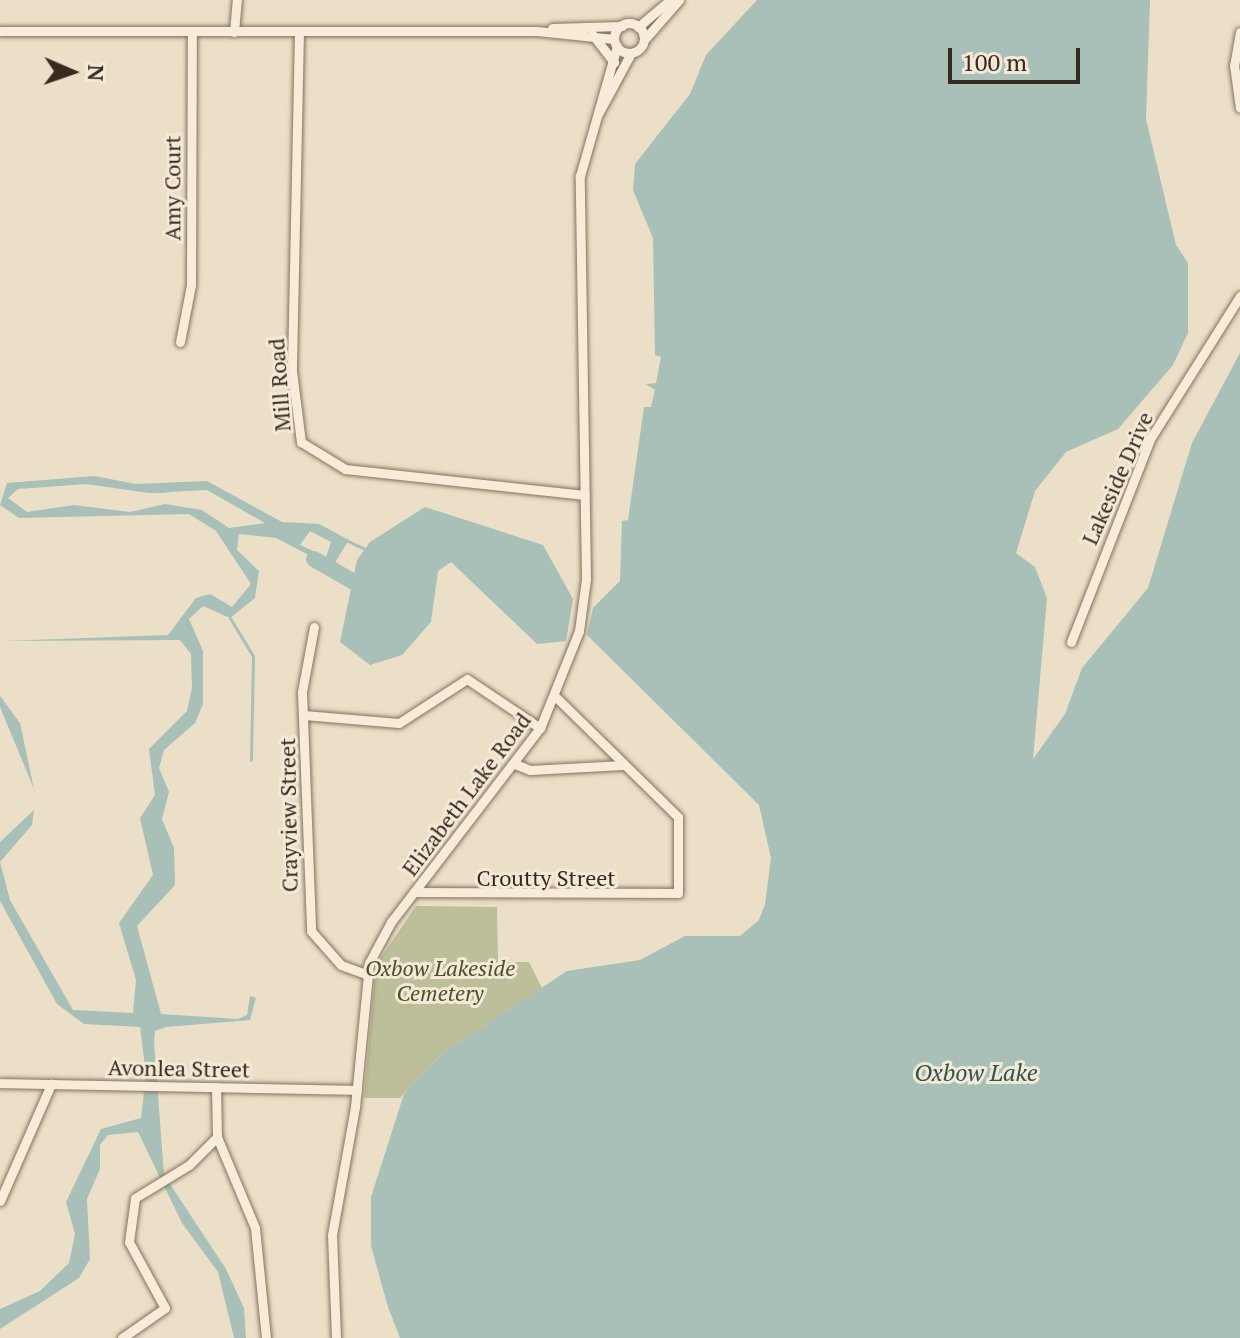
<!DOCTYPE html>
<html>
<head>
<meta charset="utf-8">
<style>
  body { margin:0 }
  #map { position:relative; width:1240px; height:1338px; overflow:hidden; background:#ebdfc7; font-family:"PT Serif",serif }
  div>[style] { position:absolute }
  .cemetery>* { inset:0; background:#bcbf9a }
  .water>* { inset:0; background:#a8c0b7 }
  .stream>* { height:3px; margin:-1.5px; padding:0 1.5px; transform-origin:1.5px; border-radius:1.5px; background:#a8c0b7 }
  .river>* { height:16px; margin:-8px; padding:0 8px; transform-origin:8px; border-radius:8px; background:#a8c0b7 }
  .roads { filter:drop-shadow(0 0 2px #86715d) drop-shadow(0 0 2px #86715d) }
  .minor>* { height:9px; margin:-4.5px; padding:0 4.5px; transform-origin:4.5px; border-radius:4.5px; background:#f7ecda }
  .minor>.ring { margin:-4.5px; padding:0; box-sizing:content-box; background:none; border:9px solid #f7ecda; border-radius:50% }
  span { translate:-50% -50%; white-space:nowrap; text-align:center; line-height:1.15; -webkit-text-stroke:6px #f3e9d6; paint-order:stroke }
  .street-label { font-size:22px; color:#372a20 }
  .park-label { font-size:22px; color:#4a5228; font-style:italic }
  .water-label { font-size:24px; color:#305651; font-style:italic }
  .north { position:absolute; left:32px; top:32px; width:80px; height:80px; -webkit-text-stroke:6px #f3e9d6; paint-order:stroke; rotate:92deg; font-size:22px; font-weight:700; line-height:32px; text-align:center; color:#372a20 }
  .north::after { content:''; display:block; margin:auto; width:28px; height:36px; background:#372a20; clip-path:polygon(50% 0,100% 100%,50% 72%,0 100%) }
  .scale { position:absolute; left:948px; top:48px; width:132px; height:36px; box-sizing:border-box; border:4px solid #372a20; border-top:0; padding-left:10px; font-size:24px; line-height:28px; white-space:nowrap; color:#372a20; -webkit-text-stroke:6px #f3e9d6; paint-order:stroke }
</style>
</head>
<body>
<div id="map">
  <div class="cemetery">
    <i style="clip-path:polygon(416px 906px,497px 907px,498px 962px,529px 962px,542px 988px,443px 1053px,400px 1098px,364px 1098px,376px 965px)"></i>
  </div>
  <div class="water">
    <i style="clip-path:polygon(757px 0,1150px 0,1146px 119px,1176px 245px,1188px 263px,1188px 333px,1173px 365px,1118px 429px,1066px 452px,1035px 491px,1016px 553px,1035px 567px,1047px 598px,1033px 759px,1065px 714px,1082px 668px,1148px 588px,1192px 443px,1240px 353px,1240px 1338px,400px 1338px,388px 1307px,371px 1246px,371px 1197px,404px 1094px,443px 1053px,567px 971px,640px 960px,685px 936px,740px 936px,759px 920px,765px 904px,771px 858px,759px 805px,587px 635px,593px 608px,620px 581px,622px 521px,628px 520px,644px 407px,651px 407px,655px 390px,646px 384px,656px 383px,661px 357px,655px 355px,653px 238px,633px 190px,635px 164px,690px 94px,706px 55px)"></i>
    <i style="clip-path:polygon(evenodd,94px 476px,136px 484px,207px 481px,282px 522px,319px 524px,349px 540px,332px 567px,276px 538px,239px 534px,237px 550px,259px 571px,255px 598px,230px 618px,203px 606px,189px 619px,203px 651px,203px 704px,195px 723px,164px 750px,159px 768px,169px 792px,162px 819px,174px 848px,175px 885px,137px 926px,161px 1014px,238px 1019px,247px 1015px,250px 996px,256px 998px,250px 1020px,166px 1027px,155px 1031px,154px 1042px,164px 1175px,226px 1269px,244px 1308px,246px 1338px,234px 1338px,218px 1272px,182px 1223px,138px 1132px,108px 1135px,100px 1145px,100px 1169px,87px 1199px,90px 1259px,79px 1278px,0 1329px,0 1309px,40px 1291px,69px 1263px,75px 1234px,66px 1202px,101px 1129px,141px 1118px,146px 1074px,140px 1027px,84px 1024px,57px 1004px,0 901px,0 842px,34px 810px,32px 825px,0 862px,10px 900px,73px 1010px,133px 1013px,136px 980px,119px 923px,153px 875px,140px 818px,155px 795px,149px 749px,187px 711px,192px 688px,191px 654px,180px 640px,4px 641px,168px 635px,196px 598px,210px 594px,232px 607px,251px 584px,216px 531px,189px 514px,19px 518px,0 505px,7px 483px,94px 476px,86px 484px,149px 493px,207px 490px,265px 523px,229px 528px,202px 510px,165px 504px,130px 512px,74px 505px,27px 512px,8px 498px,18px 489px,86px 484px,94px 476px,310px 531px,331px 542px,326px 557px,300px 545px,310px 531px)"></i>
    <i style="clip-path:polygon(425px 507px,543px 545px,573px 599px,566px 641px,537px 644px,451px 562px,438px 571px,431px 622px,402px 655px,370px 665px,340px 642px,357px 560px,370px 542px)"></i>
    <i style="clip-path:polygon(0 696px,20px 723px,34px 789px,0 707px)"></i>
  </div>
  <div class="stream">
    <i style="left:348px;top:541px;width:19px;rotate:25deg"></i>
    <i style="left:230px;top:618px;width:44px;rotate:58.8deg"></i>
    <i style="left:253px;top:656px;width:104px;rotate:91.1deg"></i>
  </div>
  <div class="river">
    <i style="left:314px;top:559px;width:60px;rotate:30deg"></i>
  </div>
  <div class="roads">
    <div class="minor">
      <i class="ring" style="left:614px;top:23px;width:21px;height:21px"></i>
      <i style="left:638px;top:27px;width:42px;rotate:-40.2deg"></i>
      <i style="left:552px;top:28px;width:70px;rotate:-1.6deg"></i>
      <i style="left:0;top:31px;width:537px"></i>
      <i style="left:537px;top:31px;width:77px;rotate:5.9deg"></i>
      <i style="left:299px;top:31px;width:340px;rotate:91.2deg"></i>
      <i style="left:292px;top:371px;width:72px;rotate:82.8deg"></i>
      <i style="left:301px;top:442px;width:52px;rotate:31.5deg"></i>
      <i style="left:345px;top:469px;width:241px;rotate:6.2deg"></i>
      <i style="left:234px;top:32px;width:32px;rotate:-85deg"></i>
      <i style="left:1240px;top:32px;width:34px;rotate:100deg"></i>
      <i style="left:1234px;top:65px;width:43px;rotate:82.1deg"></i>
      <i style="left:592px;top:34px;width:36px;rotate:52deg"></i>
      <i style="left:644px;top:40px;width:53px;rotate:-48.8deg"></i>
      <i style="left:598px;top:114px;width:69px;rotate:-61.6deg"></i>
      <i style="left:180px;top:342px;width:58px;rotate:-79.1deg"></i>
      <i style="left:191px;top:285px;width:253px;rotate:-89.8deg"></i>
      <i style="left:314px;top:627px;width:66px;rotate:100.5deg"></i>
      <i style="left:302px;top:692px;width:239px;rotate:87.8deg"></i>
      <i style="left:311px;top:931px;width:45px;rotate:48.6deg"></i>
      <i style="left:341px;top:965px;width:27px;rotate:20deg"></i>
      <i style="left:1071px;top:642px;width:218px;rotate:-68.7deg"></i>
      <i style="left:1150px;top:439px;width:169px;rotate:-57.8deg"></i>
      <i style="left:304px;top:715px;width:95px;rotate:4.8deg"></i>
      <i style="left:399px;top:723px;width:81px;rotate:-32.9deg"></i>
      <i style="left:467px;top:679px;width:88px;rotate:33.9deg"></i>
      <i style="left:515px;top:764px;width:16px;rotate:22deg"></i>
      <i style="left:530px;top:770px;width:93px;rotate:-3.1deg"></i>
      <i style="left:414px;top:892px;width:264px;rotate:0.2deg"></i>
      <i style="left:678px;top:893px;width:76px;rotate:-90deg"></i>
      <i style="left:678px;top:817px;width:170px;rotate:-135.5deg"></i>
      <i style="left:0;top:1083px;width:357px;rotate:1.1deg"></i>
      <i style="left:217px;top:1137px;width:99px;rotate:67.3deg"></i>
      <i style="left:255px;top:1228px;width:111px;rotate:84.3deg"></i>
      <i style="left:0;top:1201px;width:128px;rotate:-66.4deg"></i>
      <i style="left:122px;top:1338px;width:52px;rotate:-34.9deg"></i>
      <i style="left:165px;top:1308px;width:75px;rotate:-118.6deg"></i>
      <i style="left:129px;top:1242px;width:44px;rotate:-82.2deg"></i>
      <i style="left:135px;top:1198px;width:63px;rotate:-31.4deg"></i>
      <i style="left:189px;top:1165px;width:40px;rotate:-45deg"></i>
      <i style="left:217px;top:1137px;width:50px;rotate:-91.1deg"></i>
      <i style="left:336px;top:1338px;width:103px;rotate:-92.2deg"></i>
      <i style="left:332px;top:1235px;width:130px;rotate:-79.8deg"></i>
      <i style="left:355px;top:1107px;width:145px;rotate:-84.4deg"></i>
      <i style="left:369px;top:963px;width:47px;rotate:-61.8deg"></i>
      <i style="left:391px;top:922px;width:245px;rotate:-52.5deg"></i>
      <i style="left:540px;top:728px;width:105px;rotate:-68.1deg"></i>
      <i style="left:579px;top:631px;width:52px;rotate:-82.3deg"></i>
      <i style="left:586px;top:579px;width:403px;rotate:-90.9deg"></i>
      <i style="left:580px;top:176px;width:135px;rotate:-74.1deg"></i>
    </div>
  </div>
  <div class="street-label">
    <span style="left:172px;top:188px;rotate:-90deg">Amy Court</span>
    <span style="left:279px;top:385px;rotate:-94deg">Mill Road</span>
    <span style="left:1117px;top:478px;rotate:-66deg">Lakeside Drive</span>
    <span style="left:466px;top:794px;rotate:-53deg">Elizabeth Lake Road</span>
    <span style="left:288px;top:815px;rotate:-91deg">Crayview Street</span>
    <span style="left:546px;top:878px">Croutty Street</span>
    <span style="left:179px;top:1068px;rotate:1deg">Avonlea Street</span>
  </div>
  <div class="park-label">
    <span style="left:440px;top:980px">Oxbow Lakeside<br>Cemetery</span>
  </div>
  <div class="water-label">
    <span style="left:976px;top:1073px">Oxbow Lake</span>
  </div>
  <div class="north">N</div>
  <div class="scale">100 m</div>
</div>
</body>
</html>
